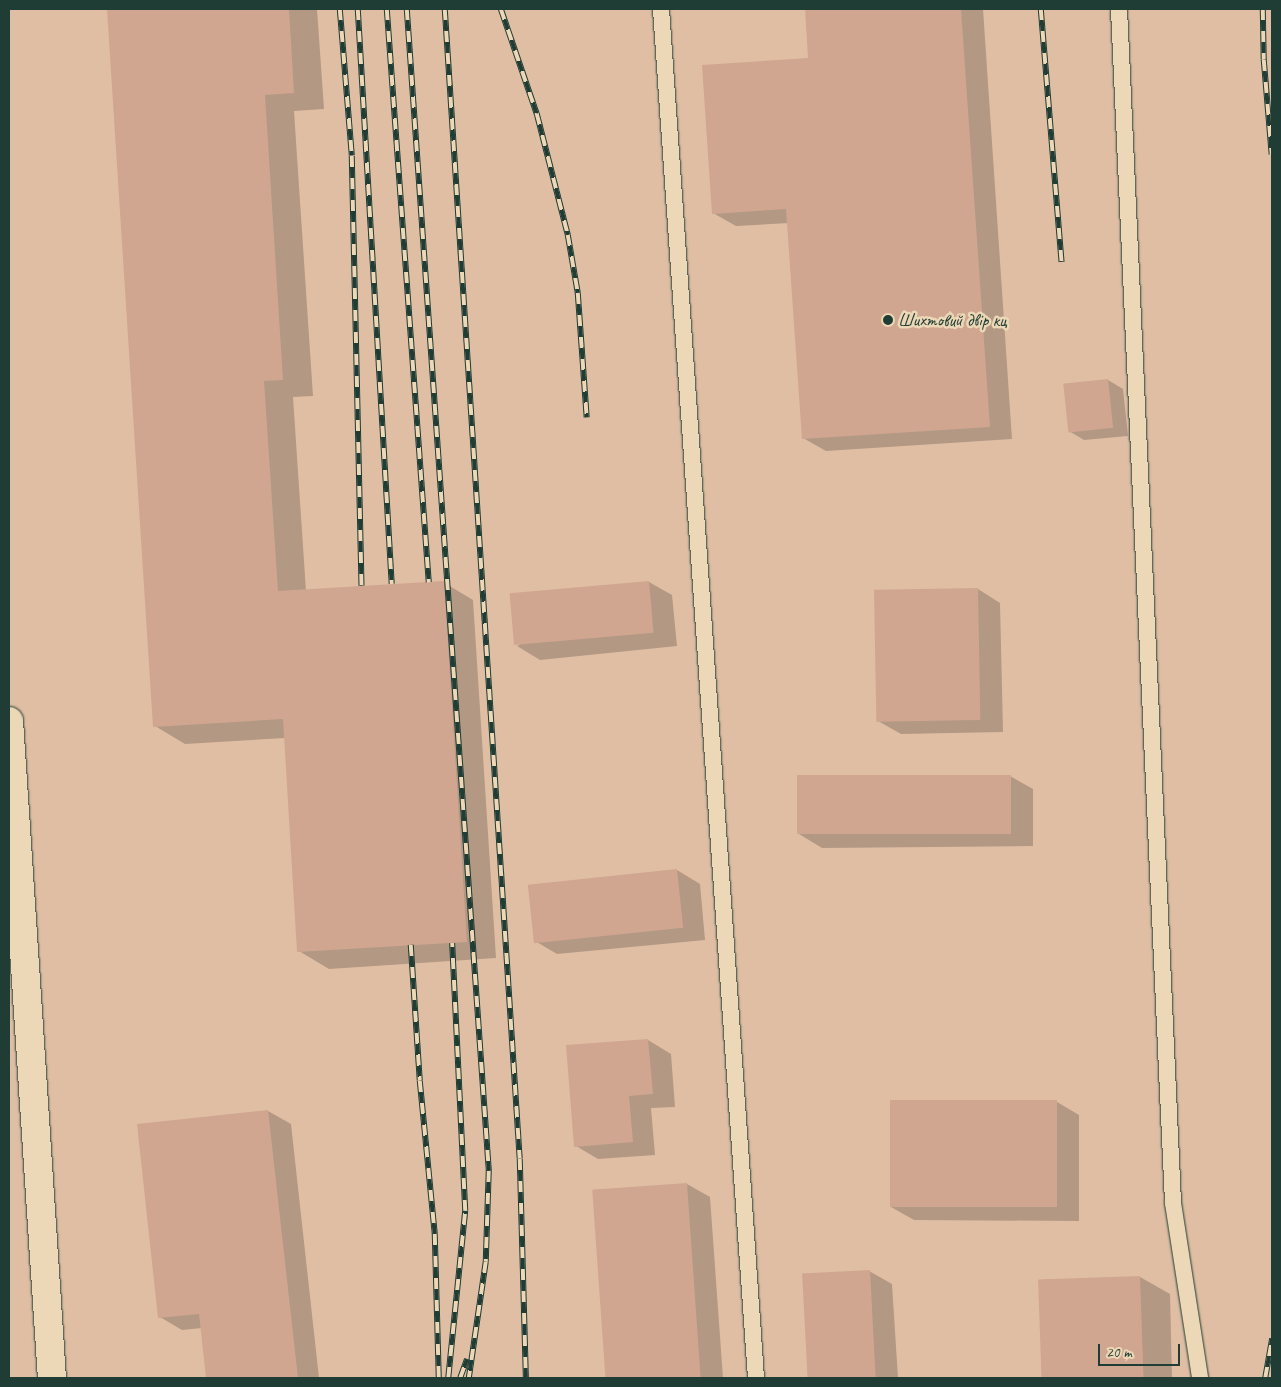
<!DOCTYPE html>
<html>
<head>
<meta charset="utf-8">
<style>
  body { margin:0 }
  #map { position:relative; width:1281px; height:1387px; overflow:hidden; background:#eccdaf; font-family:Caveat,sans-serif }
  div>[style] { position:absolute }
  .built>* { inset:0; background:#e0bea4; transform-origin:0 0 }
  .shadow>* { inset:0; background:#0003 }
  .building>* { inset:0; background:#d0a691; transform-origin:0 0 }
  .roads { filter:drop-shadow(0 0 1px #1f3d34) drop-shadow(0 0 1px #1f3d34) }
  .service>* { height:16px; margin:-8px; padding:0 8px; transform-origin:8px; border-radius:8px; background:#ecd7b6 }
  .minor>* { height:28px; margin:-14px; padding:0 14px; transform-origin:14px; border-radius:14px; background:#ecd7b6 }
  .rail>* { height:5.5px; margin-top:-2.75px; transform-origin:0; background:repeating-linear-gradient(90deg,#ecd7b6 0 11px,#1f3d34 0 22px); box-sizing:border-box; border-block:1px solid #1f3d34 }
  .dots>* { width:14px; height:14px; translate:-50% -50%; box-sizing:border-box; border:2px solid #ecd7b6; border-radius:50% }
  span { translate:-50% -50%; white-space:nowrap; text-align:center; line-height:1.15; -webkit-text-stroke:5px #ecd7b6; paint-order:stroke }
  .poi-label { font-size:18px; color:#1f3d34 }
  .left { translate:0 -50%; text-align:left }
  .frame { position:absolute; inset:0; border:10px solid #1f3d34; pointer-events:none }
  .scale { position:absolute; left:1098px; top:1344px; width:82px; height:22px; box-sizing:border-box; border:2px solid #1f3d34; border-top:0; padding-left:6px; font-size:15px; line-height:18px; white-space:nowrap; color:#1f3d34; -webkit-text-stroke:4px #ecd7b6; paint-order:stroke }
</style>
</head>
<body>
<div id="map">
  <div class="built">
    <i style="left:9px;top:9px;width:1263px;height:1369px"></i>
  </div>
  <div class="shadow">
    <i style="clip-path:polygon(109px 9px,317px 9px,324px 109px,294px 111px,313px 396px,293px 397px,306px 591px,443px 582px,473px 600px,496px 958px,329px 969px,299px 951px,285px 738px,185px 744px,155px 726px)"></i>
    <i style="clip-path:polygon(806px 9px,983px 9px,1012px 439px,826px 451px,803px 438px,789px 223px,736px 226px,713px 213px,810px 60px)"></i>
    <i style="clip-path:polygon(1108px 380px,1123px 389px,1128px 436px,1084px 440px,1069px 431px,1064px 384px)"></i>
    <i style="clip-path:polygon(649px 582px,672px 595px,677px 646px,540px 660px,517px 646px)"></i>
    <i style="clip-path:polygon(978px 589px,1000px 603px,1003px 732px,901px 734px,878px 721px)"></i>
    <i style="clip-path:polygon(1010px 776px,1033px 789px,1033px 846px,822px 848px,799px 834px)"></i>
    <i style="clip-path:polygon(677px 870px,700px 884px,705px 940px,557px 954px,535px 941px)"></i>
    <i style="clip-path:polygon(648px 1040px,671px 1054px,675px 1107px,651px 1108px,655px 1155px,598px 1159px,576px 1146px)"></i>
    <i style="clip-path:polygon(1057px 1102px,1079px 1115px,1079px 1221px,914px 1220px,891px 1207px)"></i>
    <i style="clip-path:polygon(268px 1111px,291px 1124px,319px 1378px,207px 1378px,202px 1328px,182px 1330px,160px 1317px)"></i>
    <i style="clip-path:polygon(687px 1184px,710px 1197px,723px 1378px,607px 1378px,593px 1190px)"></i>
    <i style="clip-path:polygon(869px 1271px,892px 1284px,898px 1378px,810px 1378px,804px 1275px)"></i>
    <i style="clip-path:polygon(1140px 1277px,1170px 1294px,1172px 1378px,1043px 1378px,1040px 1280px)"></i>
  </div>
  <div class="building">
    <i style="clip-path:polygon(107px 9px,289px 9px,294px 93px,265px 95px,283px 380px,264px 381px,278px 591px,444px 581px,467px 942px,297px 952px,283px 719px,153px 727px)"></i>
    <i style="clip-path:polygon(805px 9px,961px 9px,990px 427px,802px 439px,786px 209px,712px 214px,702px 65px,808px 58px)"></i>
    <i style="left:1108px;top:379px;width:49px;height:45px;rotate:84deg"></i>
    <i style="left:649px;top:581px;width:52px;height:140px;rotate:85deg"></i>
    <i style="left:978px;top:588px;width:132px;height:104px;rotate:89deg"></i>
    <i style="left:1011px;top:775px;width:59px;height:214px;rotate:90deg"></i>
    <i style="left:677px;top:869px;width:59px;height:150px;rotate:84deg"></i>
    <i style="clip-path:polygon(648px 1039px,653px 1094px,629px 1096px,633px 1142px,574px 1147px,566px 1045px)"></i>
    <i style="left:890px;top:1100px;width:167px;height:107px"></i>
    <i style="clip-path:polygon(268px 1110px,298px 1378px,206px 1378px,199px 1314px,158px 1318px,137px 1124px)"></i>
    <i style="left:687px;top:1183px;width:196px;height:95px;rotate:86deg"></i>
    <i style="left:870px;top:1270px;width:108px;height:68px;rotate:87deg"></i>
    <i style="left:1140px;top:1276px;width:102px;height:102px;rotate:88deg"></i>
  </div>
  <div class="roads">
    <div class="service">
      <i style="left:661px;top:9px;width:1372px;rotate:86.03deg"></i>
      <i style="left:1119px;top:9px;width:1195px;rotate:87.41deg"></i>
      <i style="left:1173px;top:1203px;width:177px;rotate:81.2deg"></i>
    </div>
    <div class="minor">
      <i style="left:9px;top:721px;width:658px;rotate:86.26deg"></i>
    </div>
  </div>
  <div class="rail">
    <i style="left:340px;top:9px;width:147px;rotate:85.3deg"></i>
    <i style="left:352px;top:156px;width:430px;rotate:88.7deg"></i>
    <i style="left:358px;top:9px;width:576px;rotate:86.62deg"></i>
    <i style="left:387px;top:9px;width:575px;rotate:85.81deg"></i>
    <i style="left:407px;top:9px;width:1165px;rotate:85.96deg"></i>
    <i style="left:489px;top:1171px;width:91px;rotate:91.9deg"></i>
    <i style="left:486px;top:1262px;width:117px;rotate:98.3deg"></i>
    <i style="left:445px;top:9px;width:1152px;rotate:86.27deg"></i>
    <i style="left:520px;top:1159px;width:219px;rotate:88.4deg"></i>
    <i style="left:501px;top:9px;width:111px;rotate:71.1deg"></i>
    <i style="left:537px;top:114px;width:125px;rotate:75.6deg"></i>
    <i style="left:568px;top:235px;width:59px;rotate:80.2deg"></i>
    <i style="left:578px;top:293px;width:125px;rotate:85.9deg"></i>
    <i style="left:1041px;top:9px;width:254px;rotate:85.3deg"></i>
    <i style="left:1263px;top:9px;width:51px;rotate:88.9deg"></i>
    <i style="left:1264px;top:60px;width:95px;rotate:85.2deg"></i>
    <i style="left:411px;top:945px;width:136px;rotate:86.2deg"></i>
    <i style="left:420px;top:1081px;width:154px;rotate:84.4deg"></i>
    <i style="left:435px;top:1234px;width:144px;rotate:88.4deg"></i>
    <i style="left:448px;top:1378px;width:168px;rotate:-84.2deg"></i>
    <i style="left:465px;top:1211px;width:268px;rotate:-92.8deg"></i>
    <i style="left:460px;top:1378px;width:20px;rotate:-70deg"></i>
    <i style="left:1265px;top:1378px;width:40px;rotate:-80deg"></i>
  </div>
  <div class="dots">
    <i style="left:888px;top:320px;background:#1f3d34"></i>
  </div>
  <div class="poi-label">
    <span class="left" style="left:898px;top:320px">Шихтовий двір кц</span>
  </div>
  <div class="frame"></div>
  <div class="scale">20 m</div>
</div>
</body>
</html>
